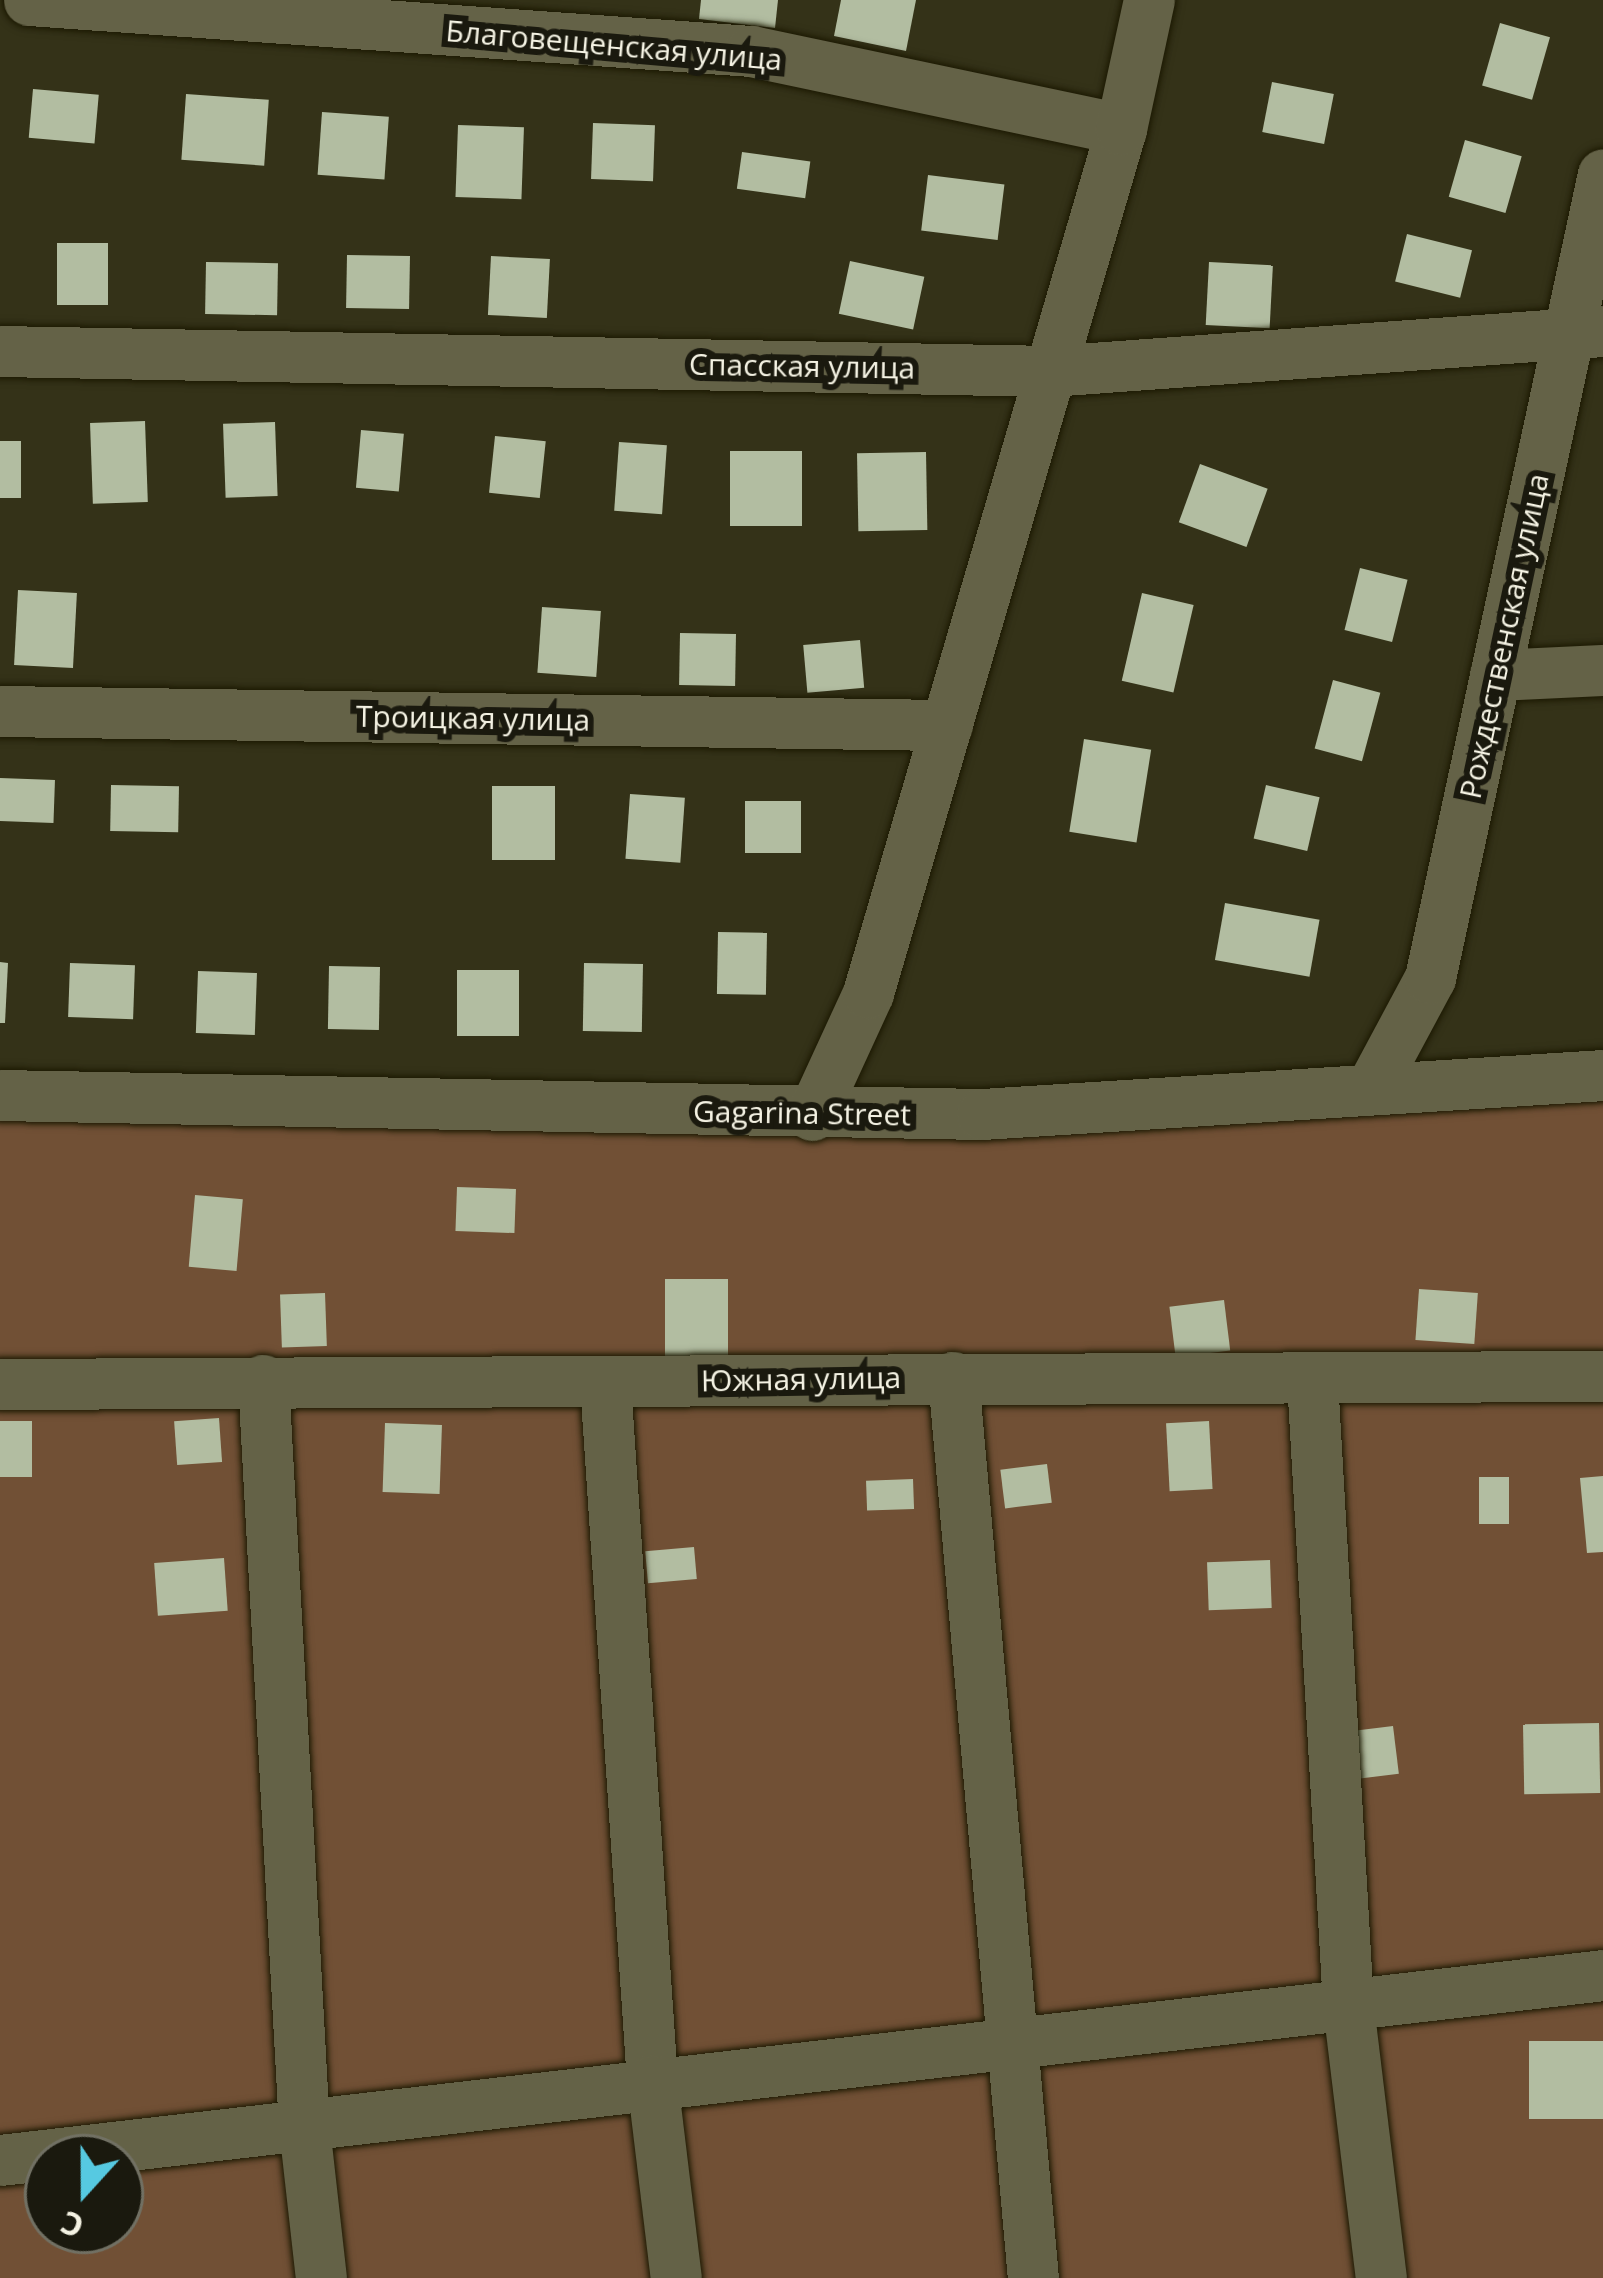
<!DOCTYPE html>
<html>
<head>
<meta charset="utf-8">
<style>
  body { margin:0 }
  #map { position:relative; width:1603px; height:2278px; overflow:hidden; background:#343218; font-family:"Open Sans",sans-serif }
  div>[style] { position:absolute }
  .green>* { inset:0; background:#715035 }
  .building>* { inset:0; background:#b2bda1; transform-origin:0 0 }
  .roads { filter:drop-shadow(0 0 3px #1c1902) drop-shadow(0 0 3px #1c1902) }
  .minor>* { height:51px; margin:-25.5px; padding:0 25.5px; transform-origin:25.5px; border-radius:25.5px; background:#646247 }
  span { translate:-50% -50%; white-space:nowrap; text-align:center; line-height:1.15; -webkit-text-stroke:12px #1a190e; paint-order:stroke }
  .street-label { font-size:30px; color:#f4f2e3 }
  .north { position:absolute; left:24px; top:2134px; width:120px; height:120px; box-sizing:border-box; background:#1a190e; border:3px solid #717063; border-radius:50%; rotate:201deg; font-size:33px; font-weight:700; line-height:48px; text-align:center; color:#f4f2e3 }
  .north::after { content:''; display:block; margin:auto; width:42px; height:54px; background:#56c9e1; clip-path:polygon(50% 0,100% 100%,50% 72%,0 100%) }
</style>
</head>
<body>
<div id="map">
  <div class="green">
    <i style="clip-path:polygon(evenodd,1603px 1090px,1603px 2278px,0 2278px,0 1111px,1603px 1090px,48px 2158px,120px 2158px,120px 2230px,48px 2230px,48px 2158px)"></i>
  </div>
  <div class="building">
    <i style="clip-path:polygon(701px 0,778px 0,775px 28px,699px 19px)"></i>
    <i style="clip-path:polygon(841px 0,916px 0,906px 51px,834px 36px)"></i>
    <i style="left:1500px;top:23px;width:52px;height:65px;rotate:16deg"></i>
    <i style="left:1272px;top:82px;width:63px;height:51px;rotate:11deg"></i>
    <i style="left:33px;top:89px;width:66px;height:49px;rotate:5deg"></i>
    <i style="left:186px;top:94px;width:83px;height:66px;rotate:4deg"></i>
    <i style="left:322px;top:112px;width:67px;height:63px;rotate:4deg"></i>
    <i style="left:593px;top:123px;width:62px;height:56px;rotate:2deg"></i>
    <i style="left:458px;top:125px;width:66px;height:72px;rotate:2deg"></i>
    <i style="left:1465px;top:140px;width:59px;height:59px;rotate:16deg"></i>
    <i style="left:742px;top:152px;width:69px;height:37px;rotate:8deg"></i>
    <i style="left:928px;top:175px;width:77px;height:56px;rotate:7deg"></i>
    <i style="left:1407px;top:234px;width:67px;height:49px;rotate:14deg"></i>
    <i style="left:57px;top:243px;width:51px;height:62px"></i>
    <i style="left:347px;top:255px;width:63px;height:53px;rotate:1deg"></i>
    <i style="left:491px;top:256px;width:59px;height:59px;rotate:3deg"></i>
    <i style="left:850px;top:261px;width:76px;height:54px;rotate:12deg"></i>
    <i style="left:206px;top:262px;width:72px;height:52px;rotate:1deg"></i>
    <i style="left:1209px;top:262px;width:64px;height:63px;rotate:3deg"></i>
    <i style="left:145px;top:421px;width:81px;height:55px;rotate:88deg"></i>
    <i style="left:275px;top:422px;width:74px;height:52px;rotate:88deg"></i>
    <i style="left:361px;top:430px;width:43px;height:58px;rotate:5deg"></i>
    <i style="left:495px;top:436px;width:51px;height:57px;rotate:6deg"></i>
    <i style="left:0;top:441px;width:21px;height:57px"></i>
    <i style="left:619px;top:442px;width:48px;height:69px;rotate:4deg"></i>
    <i style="left:730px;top:451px;width:72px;height:75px"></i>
    <i style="left:926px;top:452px;width:78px;height:69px;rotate:89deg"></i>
    <i style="left:1200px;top:464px;width:72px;height:62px;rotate:20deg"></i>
    <i style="left:1360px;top:568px;width:49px;height:64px;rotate:14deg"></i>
    <i style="left:18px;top:590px;width:59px;height:75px;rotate:3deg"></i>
    <i style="left:1142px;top:593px;width:53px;height:90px;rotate:13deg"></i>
    <i style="left:542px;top:607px;width:59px;height:66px;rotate:4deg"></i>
    <i style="left:680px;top:633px;width:56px;height:52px;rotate:1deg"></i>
    <i style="left:860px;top:640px;width:48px;height:57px;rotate:85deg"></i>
    <i style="left:1333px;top:680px;width:49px;height:71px;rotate:15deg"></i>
    <i style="left:1084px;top:739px;width:68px;height:94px;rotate:9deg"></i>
    <i style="left:0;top:778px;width:55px;height:43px;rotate:2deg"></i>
    <i style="left:111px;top:785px;width:68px;height:46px;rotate:1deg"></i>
    <i style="left:1266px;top:785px;width:55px;height:55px;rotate:13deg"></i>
    <i style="left:492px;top:786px;width:63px;height:74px"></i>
    <i style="left:630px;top:794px;width:55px;height:65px;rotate:4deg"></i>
    <i style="left:745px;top:801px;width:56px;height:52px"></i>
    <i style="left:1225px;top:903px;width:96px;height:58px;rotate:10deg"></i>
    <i style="left:718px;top:932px;width:49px;height:62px;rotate:1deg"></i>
    <i style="clip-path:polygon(0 962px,8px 963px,5px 1023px,0 1023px)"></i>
    <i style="left:70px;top:963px;width:65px;height:54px;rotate:2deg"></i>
    <i style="left:584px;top:963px;width:59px;height:68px;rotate:1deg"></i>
    <i style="left:329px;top:966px;width:51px;height:63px;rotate:1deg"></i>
    <i style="left:457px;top:970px;width:62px;height:66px"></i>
    <i style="left:198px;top:971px;width:59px;height:62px;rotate:2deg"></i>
    <i style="left:457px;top:1187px;width:59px;height:44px;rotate:2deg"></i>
    <i style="left:195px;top:1195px;width:48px;height:72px;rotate:5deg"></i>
    <i style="left:665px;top:1279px;width:63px;height:79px"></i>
    <i style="left:1419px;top:1289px;width:59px;height:51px;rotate:4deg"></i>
    <i style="left:325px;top:1293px;width:53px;height:45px;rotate:88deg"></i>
    <i style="left:1224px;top:1300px;width:51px;height:55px;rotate:83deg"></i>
    <i style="left:219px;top:1418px;width:44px;height:45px;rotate:86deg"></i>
    <i style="left:0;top:1421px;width:32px;height:56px"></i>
    <i style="left:1209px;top:1421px;width:68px;height:43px;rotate:87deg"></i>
    <i style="left:385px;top:1423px;width:57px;height:69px;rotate:2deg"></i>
    <i style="left:1047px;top:1464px;width:39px;height:47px;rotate:83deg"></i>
    <i style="clip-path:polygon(1603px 1476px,1603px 1552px,1587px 1553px,1580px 1478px)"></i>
    <i style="left:1479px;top:1477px;width:30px;height:47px"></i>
    <i style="left:913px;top:1479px;width:30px;height:47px;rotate:88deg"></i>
    <i style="left:694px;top:1547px;width:32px;height:49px;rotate:85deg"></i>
    <i style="left:224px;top:1558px;width:53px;height:70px;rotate:86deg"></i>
    <i style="left:1270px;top:1560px;width:48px;height:63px;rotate:88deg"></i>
    <i style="left:1599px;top:1723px;width:70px;height:76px;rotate:89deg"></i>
    <i style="left:1393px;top:1726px;width:48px;height:39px;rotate:83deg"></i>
    <i style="left:1603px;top:2041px;width:78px;height:74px;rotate:90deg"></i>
  </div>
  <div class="roads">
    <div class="minor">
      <i style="left:29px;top:0;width:724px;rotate:4.04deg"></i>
      <i style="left:751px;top:51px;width:378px;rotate:11.9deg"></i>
      <i style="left:0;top:351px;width:1050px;rotate:1.09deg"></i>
      <i style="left:1050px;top:371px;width:554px;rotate:-4.14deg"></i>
      <i style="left:1495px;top:675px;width:108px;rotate:-2.7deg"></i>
      <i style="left:0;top:711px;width:947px;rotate:0.85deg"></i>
      <i style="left:1372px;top:1086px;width:123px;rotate:-61.8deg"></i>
      <i style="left:1430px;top:978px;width:822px;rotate:-77.86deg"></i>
      <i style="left:0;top:1095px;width:982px;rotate:1.11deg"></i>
      <i style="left:982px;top:1114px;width:622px;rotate:-3.59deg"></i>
      <i style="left:812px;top:1115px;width:134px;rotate:-65.3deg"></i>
      <i style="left:868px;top:993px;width:900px;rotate:-73.68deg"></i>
      <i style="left:1121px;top:129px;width:132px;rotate:-77.8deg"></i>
      <i style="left:953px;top:1377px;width:905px;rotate:84.93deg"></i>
      <i style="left:1312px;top:1379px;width:628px;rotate:86.71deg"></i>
      <i style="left:1348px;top:2006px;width:274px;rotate:83.1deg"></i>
      <i style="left:263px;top:1380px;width:748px;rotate:86.86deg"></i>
      <i style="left:304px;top:2127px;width:152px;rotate:83.6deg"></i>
      <i style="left:605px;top:1383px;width:700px;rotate:86.15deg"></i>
      <i style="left:652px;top:2081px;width:198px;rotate:83.1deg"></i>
      <i style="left:0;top:1384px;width:1603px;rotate:-0.29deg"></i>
      <i style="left:0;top:2160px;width:1614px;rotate:-6.58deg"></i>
    </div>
  </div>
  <div class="street-label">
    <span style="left:614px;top:45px;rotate:5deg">Благовещенская улица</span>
    <span style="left:802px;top:366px;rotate:1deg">Спасская улица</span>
    <span style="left:1504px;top:636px;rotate:-78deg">Рождественская улица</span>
    <span style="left:473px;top:718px;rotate:1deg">Троицкая улица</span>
    <span style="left:802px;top:1113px;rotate:1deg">Gagarina Street</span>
    <span style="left:801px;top:1379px;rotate:-1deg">Южная улица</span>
  </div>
  <div class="north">С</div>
</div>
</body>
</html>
